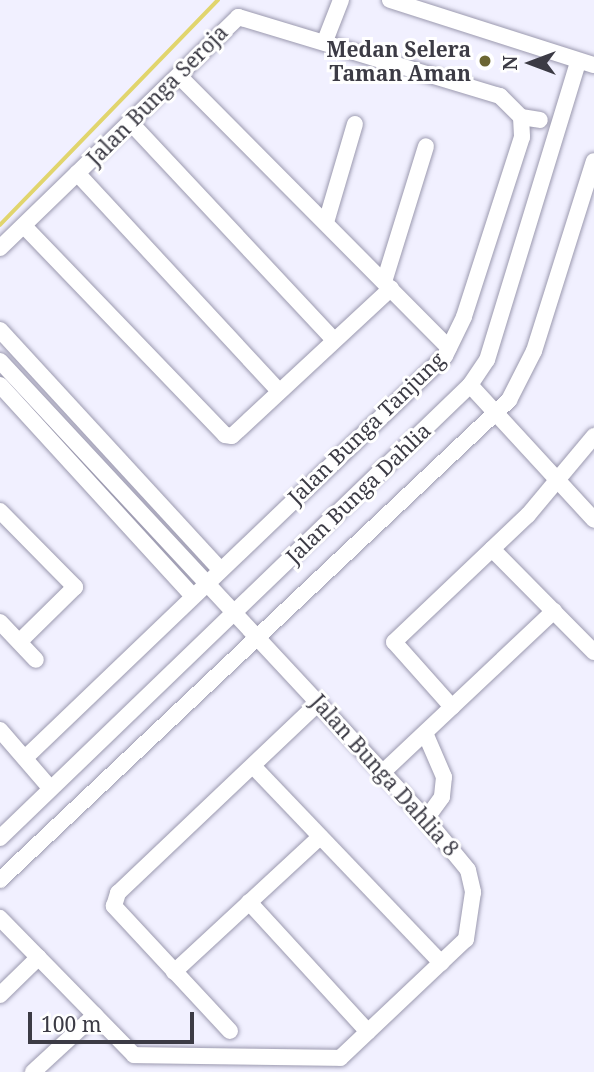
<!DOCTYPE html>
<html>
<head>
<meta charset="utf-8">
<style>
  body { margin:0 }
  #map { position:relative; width:594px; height:1072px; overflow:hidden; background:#f1f0ff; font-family:"Noto Serif",serif }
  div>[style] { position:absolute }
  .stream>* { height:3.5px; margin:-1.75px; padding:0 1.75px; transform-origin:1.75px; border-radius:1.75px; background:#e1d56d }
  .roads { filter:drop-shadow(0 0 2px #9b99af) drop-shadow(0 0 2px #9b99af) }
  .minor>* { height:16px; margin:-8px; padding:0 8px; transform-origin:8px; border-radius:8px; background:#fff }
  .dots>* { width:19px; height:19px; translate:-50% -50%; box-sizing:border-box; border:4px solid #fff; border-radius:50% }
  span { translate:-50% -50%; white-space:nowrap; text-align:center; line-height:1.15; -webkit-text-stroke:6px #fff; paint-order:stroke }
  .poi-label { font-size:21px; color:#3c3b45; font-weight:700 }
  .right { translate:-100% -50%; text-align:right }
  .street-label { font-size:21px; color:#3c3b45 }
  .north { position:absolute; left:496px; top:28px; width:70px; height:70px; -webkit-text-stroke:5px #fff; paint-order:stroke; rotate:270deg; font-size:19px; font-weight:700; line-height:28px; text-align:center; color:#3c3b45 }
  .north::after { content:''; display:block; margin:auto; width:24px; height:32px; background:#3c3b45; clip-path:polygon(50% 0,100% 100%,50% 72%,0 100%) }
  .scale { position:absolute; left:28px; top:1012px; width:166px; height:32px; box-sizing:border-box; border:4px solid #3c3b45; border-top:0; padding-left:9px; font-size:21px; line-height:24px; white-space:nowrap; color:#3c3b45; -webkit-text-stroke:5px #fff; paint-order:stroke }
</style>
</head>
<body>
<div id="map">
  <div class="stream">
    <i style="left:0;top:225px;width:313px;rotate:-45.9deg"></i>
  </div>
  <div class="roads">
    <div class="minor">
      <i style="left:390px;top:0;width:214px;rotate:17.7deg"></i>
      <i style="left:325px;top:41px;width:44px;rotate:-68.7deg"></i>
      <i style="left:179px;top:76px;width:383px;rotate:45.2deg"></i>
      <i style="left:521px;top:117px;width:19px;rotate:9deg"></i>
      <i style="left:130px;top:122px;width:297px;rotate:46.9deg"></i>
      <i style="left:77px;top:173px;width:296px;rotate:47.2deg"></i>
      <i style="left:327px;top:219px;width:99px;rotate:-73.6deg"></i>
      <i style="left:24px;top:226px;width:290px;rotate:46.1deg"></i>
      <i style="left:225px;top:435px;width:7px;rotate:8deg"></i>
      <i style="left:232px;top:436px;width:217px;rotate:-42.9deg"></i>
      <i style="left:0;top:248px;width:332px;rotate:-44.1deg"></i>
      <i style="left:238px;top:17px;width:274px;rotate:16.8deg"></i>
      <i style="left:500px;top:96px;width:30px;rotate:45deg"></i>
      <i style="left:521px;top:117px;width:20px;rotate:87deg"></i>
      <i style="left:522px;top:137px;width:189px;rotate:107.9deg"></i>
      <i style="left:464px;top:317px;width:43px;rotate:116deg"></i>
      <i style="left:445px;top:356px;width:581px;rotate:136.25deg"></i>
      <i style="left:384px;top:282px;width:142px;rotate:-72.8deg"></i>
      <i style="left:0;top:330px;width:323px;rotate:47.4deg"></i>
      <i style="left:0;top:361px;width:625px;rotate:47.07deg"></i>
      <i style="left:426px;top:819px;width:66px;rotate:50.5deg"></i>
      <i style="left:468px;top:870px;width:23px;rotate:77deg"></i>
      <i style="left:473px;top:892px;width:48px;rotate:98.5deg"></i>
      <i style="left:466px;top:939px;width:173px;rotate:136.6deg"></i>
      <i style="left:340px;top:1058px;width:206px;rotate:-179.2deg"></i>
      <i style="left:134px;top:1055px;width:192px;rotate:-134.4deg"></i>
      <i style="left:0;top:385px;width:285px;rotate:47.6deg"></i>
      <i style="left:470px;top:385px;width:183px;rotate:47.4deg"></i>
      <i style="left:0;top:511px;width:107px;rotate:45.4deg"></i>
      <i style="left:75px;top:587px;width:78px;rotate:135.5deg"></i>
      <i style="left:492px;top:549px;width:145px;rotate:45.3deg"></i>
      <i style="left:0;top:622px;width:52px;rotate:46.5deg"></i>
      <i style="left:452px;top:707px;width:87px;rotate:-131.7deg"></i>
      <i style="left:394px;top:642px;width:185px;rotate:-43.5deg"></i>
      <i style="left:528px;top:515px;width:103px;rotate:-50.1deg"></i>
      <i style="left:0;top:730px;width:77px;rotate:49.2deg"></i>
      <i style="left:425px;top:733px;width:48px;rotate:66.6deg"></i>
      <i style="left:444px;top:777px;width:20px;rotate:96deg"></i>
      <i style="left:442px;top:797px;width:27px;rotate:126deg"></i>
      <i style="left:254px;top:767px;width:271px;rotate:46.3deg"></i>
      <i style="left:383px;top:772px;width:235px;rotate:-43.3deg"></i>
      <i style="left:0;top:838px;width:653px;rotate:-43.94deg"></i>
      <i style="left:470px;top:385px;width:30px;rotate:-56deg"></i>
      <i style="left:487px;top:360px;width:312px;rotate:-73deg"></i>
      <i style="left:0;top:880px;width:700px;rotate:-43.32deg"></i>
      <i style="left:509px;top:400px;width:55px;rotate:-63deg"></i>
      <i style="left:534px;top:351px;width:199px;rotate:-72.5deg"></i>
      <i style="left:249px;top:902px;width:176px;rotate:47.5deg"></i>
      <i style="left:174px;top:972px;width:199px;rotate:-42.8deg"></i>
      <i style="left:0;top:995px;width:54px;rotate:-44.3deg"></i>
      <i style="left:230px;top:1031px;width:171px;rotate:-132.9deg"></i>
      <i style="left:114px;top:906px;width:14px;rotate:-73deg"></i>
      <i style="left:118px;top:893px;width:277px;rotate:-43.5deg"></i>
      <i style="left:33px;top:1072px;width:84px;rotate:-42.6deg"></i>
    </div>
  </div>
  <div class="dots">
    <i style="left:485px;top:61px;background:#6c6633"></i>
  </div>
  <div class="poi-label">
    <span class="right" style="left:471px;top:61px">Medan Selera<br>Taman Aman</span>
  </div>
  <div class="street-label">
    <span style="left:157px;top:95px;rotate:-45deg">Jalan Bunga Seroja</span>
    <span style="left:366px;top:428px;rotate:-44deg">Jalan Bunga Tanjung</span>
    <span style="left:358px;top:493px;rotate:-44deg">Jalan Bunga Dahlia</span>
    <span style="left:385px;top:775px;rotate:48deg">Jalan Bunga Dahlia 8</span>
  </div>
  <div class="north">N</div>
  <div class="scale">100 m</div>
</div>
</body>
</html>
